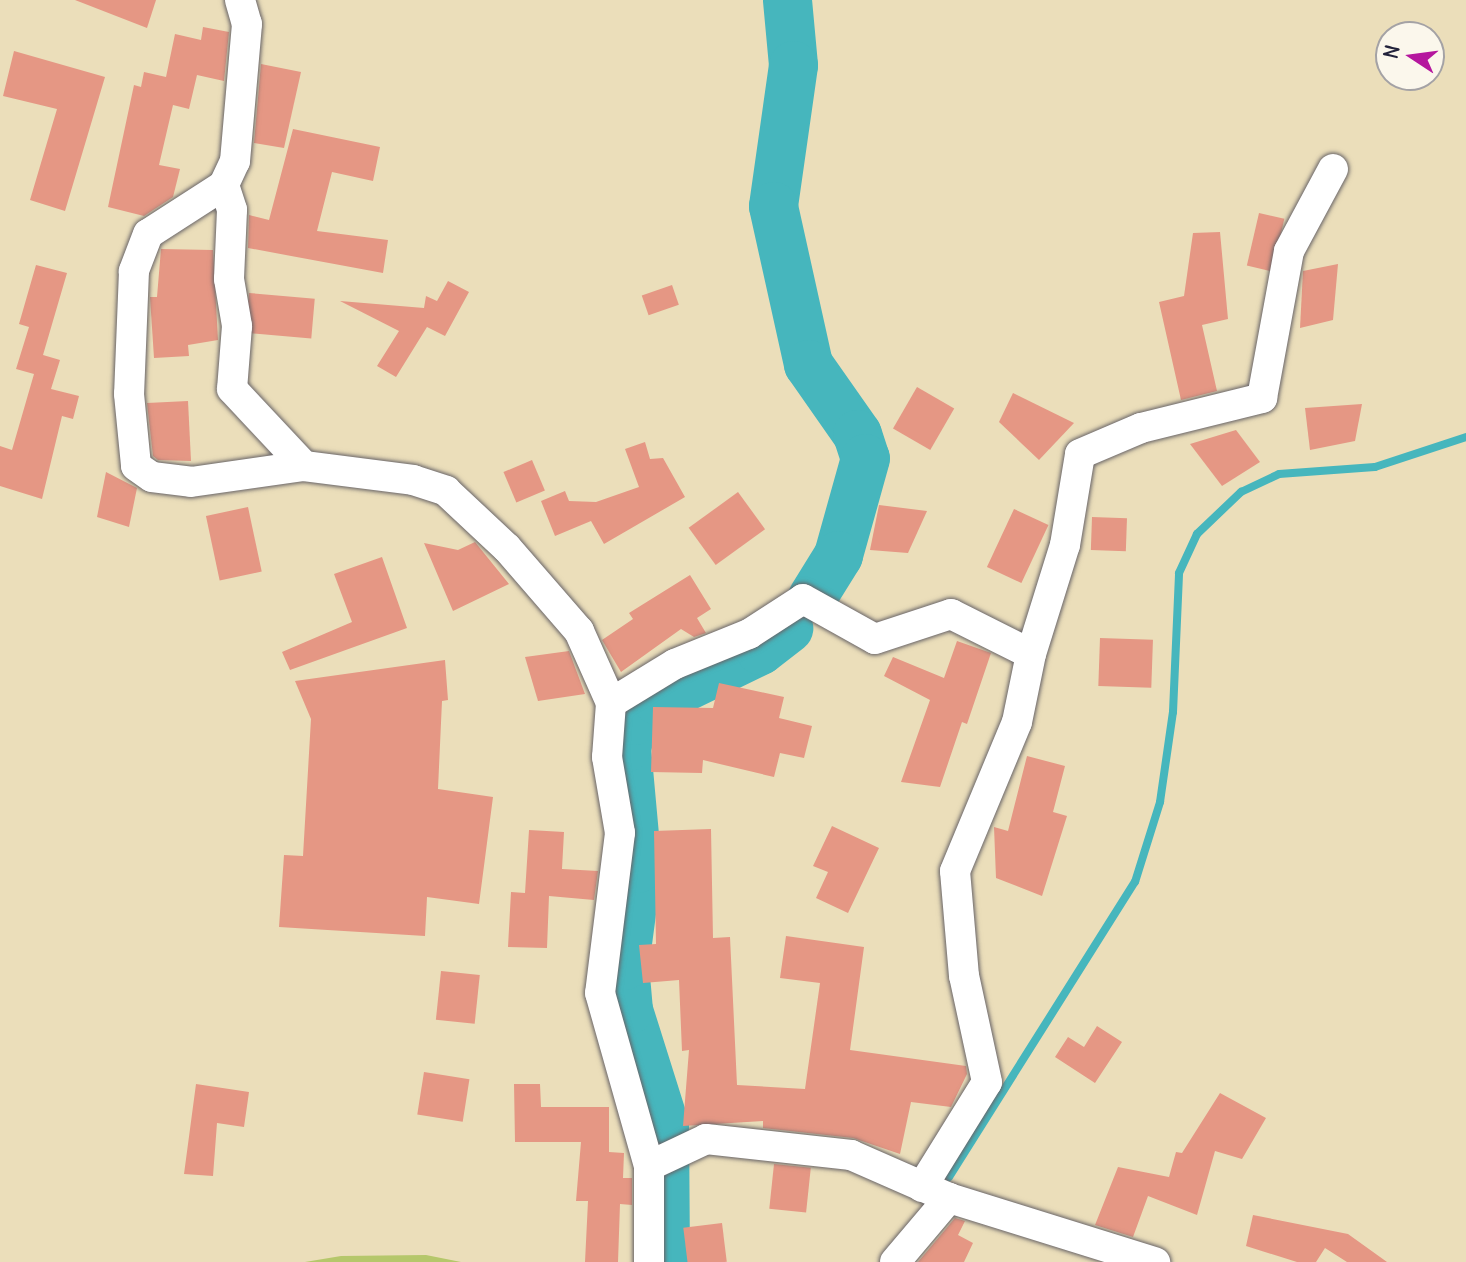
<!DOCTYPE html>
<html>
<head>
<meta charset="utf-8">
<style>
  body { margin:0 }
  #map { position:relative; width:1466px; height:1262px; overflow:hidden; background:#ebdeba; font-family:Delius,sans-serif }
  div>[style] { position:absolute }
  .green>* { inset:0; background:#b5c76b }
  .stream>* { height:8px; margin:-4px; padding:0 4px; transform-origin:4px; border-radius:4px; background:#46b6bd }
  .river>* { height:49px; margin:-24.5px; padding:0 24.5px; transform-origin:24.5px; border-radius:24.5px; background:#46b6bd }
  .building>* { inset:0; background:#e59784; transform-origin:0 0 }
  .roads { filter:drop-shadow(0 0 2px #686467) drop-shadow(0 0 2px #686467) }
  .street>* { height:30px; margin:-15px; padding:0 15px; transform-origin:15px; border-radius:15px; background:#fff }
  span { translate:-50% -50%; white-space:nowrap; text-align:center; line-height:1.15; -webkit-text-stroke:7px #fbf7ec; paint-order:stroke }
  .north { position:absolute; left:1375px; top:21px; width:70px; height:70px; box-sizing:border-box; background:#fbf7ec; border:2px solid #a4a2a5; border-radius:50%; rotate:283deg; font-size:19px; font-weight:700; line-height:28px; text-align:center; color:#22223b }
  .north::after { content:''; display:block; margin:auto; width:24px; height:32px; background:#b5179e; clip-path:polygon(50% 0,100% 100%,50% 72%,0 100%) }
</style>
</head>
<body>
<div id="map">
  <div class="green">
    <i style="clip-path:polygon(426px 1255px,461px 1262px,305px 1262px,341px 1256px)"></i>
  </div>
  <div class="stream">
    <i style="left:949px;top:1177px;width:349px;rotate:-57.8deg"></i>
    <i style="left:1135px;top:882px;width:84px;rotate:-72.6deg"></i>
    <i style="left:1160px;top:802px;width:91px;rotate:-81.8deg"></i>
    <i style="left:1173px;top:712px;width:139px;rotate:-87.5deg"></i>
    <i style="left:1179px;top:573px;width:43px;rotate:-65.2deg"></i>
    <i style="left:1197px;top:534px;width:61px;rotate:-43.7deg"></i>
    <i style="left:1241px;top:492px;width:42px;rotate:-25.3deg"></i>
    <i style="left:1279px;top:474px;width:96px;rotate:-4.2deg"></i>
    <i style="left:1375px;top:467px;width:96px;rotate:-18.2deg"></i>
  </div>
  <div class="river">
    <i style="left:787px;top:0;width:65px;rotate:84.7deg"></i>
    <i style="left:793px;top:65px;width:142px;rotate:98.1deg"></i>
    <i style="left:773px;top:206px;width:162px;rotate:77.5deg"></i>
    <i style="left:808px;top:364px;width:85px;rotate:55deg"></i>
    <i style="left:857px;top:434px;width:25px;rotate:72deg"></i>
    <i style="left:865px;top:458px;width:101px;rotate:105.6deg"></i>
    <i style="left:838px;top:555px;width:49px;rotate:121.8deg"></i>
    <i style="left:665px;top:1262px;width:138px;rotate:-90.4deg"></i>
    <i style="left:664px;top:1124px;width:120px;rotate:-107.5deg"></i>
    <i style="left:628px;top:1010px;width:45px;rotate:-95.1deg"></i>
    <i style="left:624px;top:965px;width:98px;rotate:-82.4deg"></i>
    <i style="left:637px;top:868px;width:121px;rotate:-95.2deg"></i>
    <i style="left:626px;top:747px;width:28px;rotate:-73deg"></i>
    <i style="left:634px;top:720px;width:30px;rotate:-41deg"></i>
    <i style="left:657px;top:700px;width:114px;rotate:-25.9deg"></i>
    <i style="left:760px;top:650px;width:36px;rotate:-38deg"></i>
  </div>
  <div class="building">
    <i style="clip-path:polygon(75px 0,156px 0,147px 28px)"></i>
    <i style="clip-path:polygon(203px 27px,229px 32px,224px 81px,197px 75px,189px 109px,173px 105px,159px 165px,180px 169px,173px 197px,144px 216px,108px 207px,134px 85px,141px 87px,144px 72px,166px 77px,175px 34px,201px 40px)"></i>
    <i style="clip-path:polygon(14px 51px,105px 77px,65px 211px,30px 200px,57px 109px,3px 96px)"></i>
    <i style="clip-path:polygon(261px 64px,301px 72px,284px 148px,254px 143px)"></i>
    <i style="clip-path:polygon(293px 129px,380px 147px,373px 181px,332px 172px,317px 231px,388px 240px,383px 273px,248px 248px,249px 215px,269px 220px)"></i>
    <i style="left:1259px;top:213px;width:26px;height:54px;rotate:13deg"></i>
    <i style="clip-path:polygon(1220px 232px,1228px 319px,1202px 325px,1217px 391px,1181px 400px,1159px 302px,1184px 296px,1193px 233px)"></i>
    <i style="clip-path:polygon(161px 249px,213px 250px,218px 340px,188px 345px,189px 356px,154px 358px,150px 297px,157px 297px)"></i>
    <i style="clip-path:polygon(1338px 264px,1333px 320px,1300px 328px,1303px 271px)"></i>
    <i style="clip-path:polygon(36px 265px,67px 273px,43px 355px,60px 360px,51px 389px,79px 396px,73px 419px,62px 416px,42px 499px,0 486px,0 446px,12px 450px,34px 374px,16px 369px,29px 327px,19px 324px)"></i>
    <i style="clip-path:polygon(448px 281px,469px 292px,445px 336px,427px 327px,396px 377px,377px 366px,399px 331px,340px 301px,424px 308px,426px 296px,437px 301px)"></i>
    <i style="left:672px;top:285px;width:21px;height:32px;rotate:71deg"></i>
    <i style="left:249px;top:293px;width:66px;height:40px;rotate:5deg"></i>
    <i style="left:917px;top:387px;width:43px;height:48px;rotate:30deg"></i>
    <i style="clip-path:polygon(1013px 393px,1074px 423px,1039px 460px,999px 422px)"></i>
    <i style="clip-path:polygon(188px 401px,191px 461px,158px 460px,153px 456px,147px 403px)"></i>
    <i style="clip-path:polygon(1362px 404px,1355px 441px,1310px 450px,1305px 408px)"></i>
    <i style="clip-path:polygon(1236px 430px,1260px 462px,1222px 486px,1190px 444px)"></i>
    <i style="clip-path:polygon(645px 442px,650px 459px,663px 458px,685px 497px,604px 544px,591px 521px,555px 536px,541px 501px,565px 491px,569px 501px,596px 502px,639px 487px,625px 449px)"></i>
    <i style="left:532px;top:460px;width:33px;height:31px;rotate:67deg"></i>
    <i style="clip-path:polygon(106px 472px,137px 488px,129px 527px,97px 517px)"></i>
    <i style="left:738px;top:492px;width:46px;height:61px;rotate:54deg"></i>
    <i style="clip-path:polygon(879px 505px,927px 511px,908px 553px,870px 550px)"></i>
    <i style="left:248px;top:507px;width:66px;height:43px;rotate:78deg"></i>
    <i style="left:1014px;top:509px;width:38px;height:64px;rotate:25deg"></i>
    <i style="left:1092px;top:517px;width:35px;height:33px;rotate:2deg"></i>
    <i style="clip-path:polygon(475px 542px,509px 584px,453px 611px,424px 543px,458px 550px)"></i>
    <i style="clip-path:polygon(382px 557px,407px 628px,290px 670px,282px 652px,352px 622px,334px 574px)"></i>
    <i style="clip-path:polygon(690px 575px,711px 609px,697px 618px,706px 633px,694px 637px,681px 629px,621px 672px,602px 640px,633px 619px,629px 613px)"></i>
    <i style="left:1100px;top:638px;width:53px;height:48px;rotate:2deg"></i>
    <i style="clip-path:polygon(957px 641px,991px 653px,967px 724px,962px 722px,940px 787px,901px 782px,930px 700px,884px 676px,893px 657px,944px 678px)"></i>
    <i style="clip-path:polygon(569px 651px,585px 694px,538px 701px,525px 657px)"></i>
    <i style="clip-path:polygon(445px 660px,448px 700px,442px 701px,438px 789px,493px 797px,479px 904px,427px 897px,425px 936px,279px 927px,284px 855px,303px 856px,311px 719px,295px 681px)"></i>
    <i style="clip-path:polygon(719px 683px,784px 697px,779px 718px,812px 726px,804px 758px,780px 753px,774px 777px,703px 760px,702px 773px,651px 772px,653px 707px,713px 708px)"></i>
    <i style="clip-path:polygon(1027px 756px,1065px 766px,1053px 812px,1067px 816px,1042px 896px,996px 878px,994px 827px,1008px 831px)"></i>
    <i style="clip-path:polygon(832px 826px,879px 848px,848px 913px,816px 898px,828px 872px,813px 866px)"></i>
    <i style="clip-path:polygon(711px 829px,713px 938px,730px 937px,737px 1085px,805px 1089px,820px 983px,780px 978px,786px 936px,864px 947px,850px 1050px,966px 1066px,967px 1074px,951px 1107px,911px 1102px,900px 1154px,853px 1138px,763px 1128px,763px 1121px,683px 1126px,689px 1050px,682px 1051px,679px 980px,643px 983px,639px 945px,656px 944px,654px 831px)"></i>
    <i style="clip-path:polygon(529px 830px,564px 832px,562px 869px,598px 871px,594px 900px,549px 896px,547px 948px,508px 947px,511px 892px,525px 893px)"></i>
    <i style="left:441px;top:971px;width:39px;height:49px;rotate:6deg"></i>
    <i style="clip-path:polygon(1097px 1026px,1122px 1042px,1095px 1083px,1055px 1057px,1068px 1037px,1084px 1047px)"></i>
    <i style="left:424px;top:1072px;width:46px;height:43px;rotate:9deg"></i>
    <i style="clip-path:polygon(196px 1084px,249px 1092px,244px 1127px,217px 1123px,213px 1176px,184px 1174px)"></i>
    <i style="clip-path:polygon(514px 1084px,540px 1084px,541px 1107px,609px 1107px,609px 1152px,624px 1153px,623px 1178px,632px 1178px,632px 1205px,620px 1204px,618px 1262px,585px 1262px,588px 1201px,576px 1201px,581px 1142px,515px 1142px)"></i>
    <i style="clip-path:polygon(1220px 1093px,1266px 1118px,1242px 1159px,1215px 1151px,1197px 1215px,1148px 1196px,1133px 1237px,1095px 1225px,1118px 1167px,1169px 1177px,1176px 1152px,1182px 1153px)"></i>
    <i style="left:774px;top:1164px;width:37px;height:45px;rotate:6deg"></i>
    <i style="clip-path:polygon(1253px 1215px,1348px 1234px,1387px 1262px,1347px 1262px,1325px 1248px,1316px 1262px,1297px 1262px,1246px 1246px)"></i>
    <i style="clip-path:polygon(955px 1218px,965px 1221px,958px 1235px,973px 1243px,964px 1262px,918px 1262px)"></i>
    <i style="left:722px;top:1223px;width:39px;height:39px;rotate:83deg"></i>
  </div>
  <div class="roads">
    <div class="street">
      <i style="left:240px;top:0;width:25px;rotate:74deg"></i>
      <i style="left:247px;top:24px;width:138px;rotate:95deg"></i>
      <i style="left:235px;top:161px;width:26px;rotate:115deg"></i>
      <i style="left:224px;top:185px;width:90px;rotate:147.2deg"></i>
      <i style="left:148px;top:234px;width:40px;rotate:111deg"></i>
      <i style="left:134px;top:271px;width:123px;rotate:92.3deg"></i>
      <i style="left:129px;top:394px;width:72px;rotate:84.4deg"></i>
      <i style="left:136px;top:466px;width:19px;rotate:35deg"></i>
      <i style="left:152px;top:477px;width:39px;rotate:7deg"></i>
      <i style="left:191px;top:482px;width:114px;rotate:-8.1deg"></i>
      <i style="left:304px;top:466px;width:110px;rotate:7.3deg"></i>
      <i style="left:413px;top:480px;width:35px;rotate:18deg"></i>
      <i style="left:446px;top:491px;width:83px;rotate:43.1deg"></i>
      <i style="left:507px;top:548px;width:110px;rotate:49.1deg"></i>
      <i style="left:579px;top:631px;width:79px;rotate:66deg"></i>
      <i style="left:611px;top:703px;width:54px;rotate:94.2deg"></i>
      <i style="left:607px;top:757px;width:77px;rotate:80.3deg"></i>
      <i style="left:620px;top:833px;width:161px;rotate:97.1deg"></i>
      <i style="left:600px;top:993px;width:180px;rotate:74.2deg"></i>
      <i style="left:224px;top:185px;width:26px;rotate:72deg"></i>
      <i style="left:232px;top:210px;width:69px;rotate:92.5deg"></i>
      <i style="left:229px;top:279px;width:48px;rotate:80.3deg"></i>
      <i style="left:237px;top:326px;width:63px;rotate:94.5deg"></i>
      <i style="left:232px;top:389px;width:105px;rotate:46.9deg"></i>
      <i style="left:611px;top:703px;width:75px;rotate:-31.4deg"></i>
      <i style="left:675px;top:664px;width:80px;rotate:-22.1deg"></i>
      <i style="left:749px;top:634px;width:64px;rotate:-32.9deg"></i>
      <i style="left:803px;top:599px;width:82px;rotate:29.1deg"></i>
      <i style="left:875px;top:639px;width:80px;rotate:-18.2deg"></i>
      <i style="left:951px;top:614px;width:89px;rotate:26.6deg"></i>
      <i style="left:922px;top:1187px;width:123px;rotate:-58.2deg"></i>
      <i style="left:987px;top:1082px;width:108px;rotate:-102.2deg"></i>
      <i style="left:964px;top:976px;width:105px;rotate:-94.9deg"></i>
      <i style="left:955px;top:871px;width:161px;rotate:-67.4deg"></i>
      <i style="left:1017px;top:722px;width:69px;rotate:-78.4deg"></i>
      <i style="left:1031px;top:654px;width:114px;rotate:-72.7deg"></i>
      <i style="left:1065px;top:545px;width:92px;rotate:-80.6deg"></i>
      <i style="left:1080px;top:454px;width:66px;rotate:-23.1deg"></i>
      <i style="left:1141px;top:428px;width:125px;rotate:-13.9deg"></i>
      <i style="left:1262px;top:398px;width:149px;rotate:-79.6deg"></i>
      <i style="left:1289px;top:251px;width:93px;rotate:-61.8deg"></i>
      <i style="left:649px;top:1262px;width:96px;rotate:-90deg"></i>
      <i style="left:649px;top:1166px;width:63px;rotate:-25.3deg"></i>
      <i style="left:706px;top:1139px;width:146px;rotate:6.3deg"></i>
      <i style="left:851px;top:1155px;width:107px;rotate:23.7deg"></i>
      <i style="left:949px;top:1198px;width:216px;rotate:17.3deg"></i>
      <i style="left:895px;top:1262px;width:84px;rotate:-49.8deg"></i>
    </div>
  </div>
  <div class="north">N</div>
</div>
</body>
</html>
